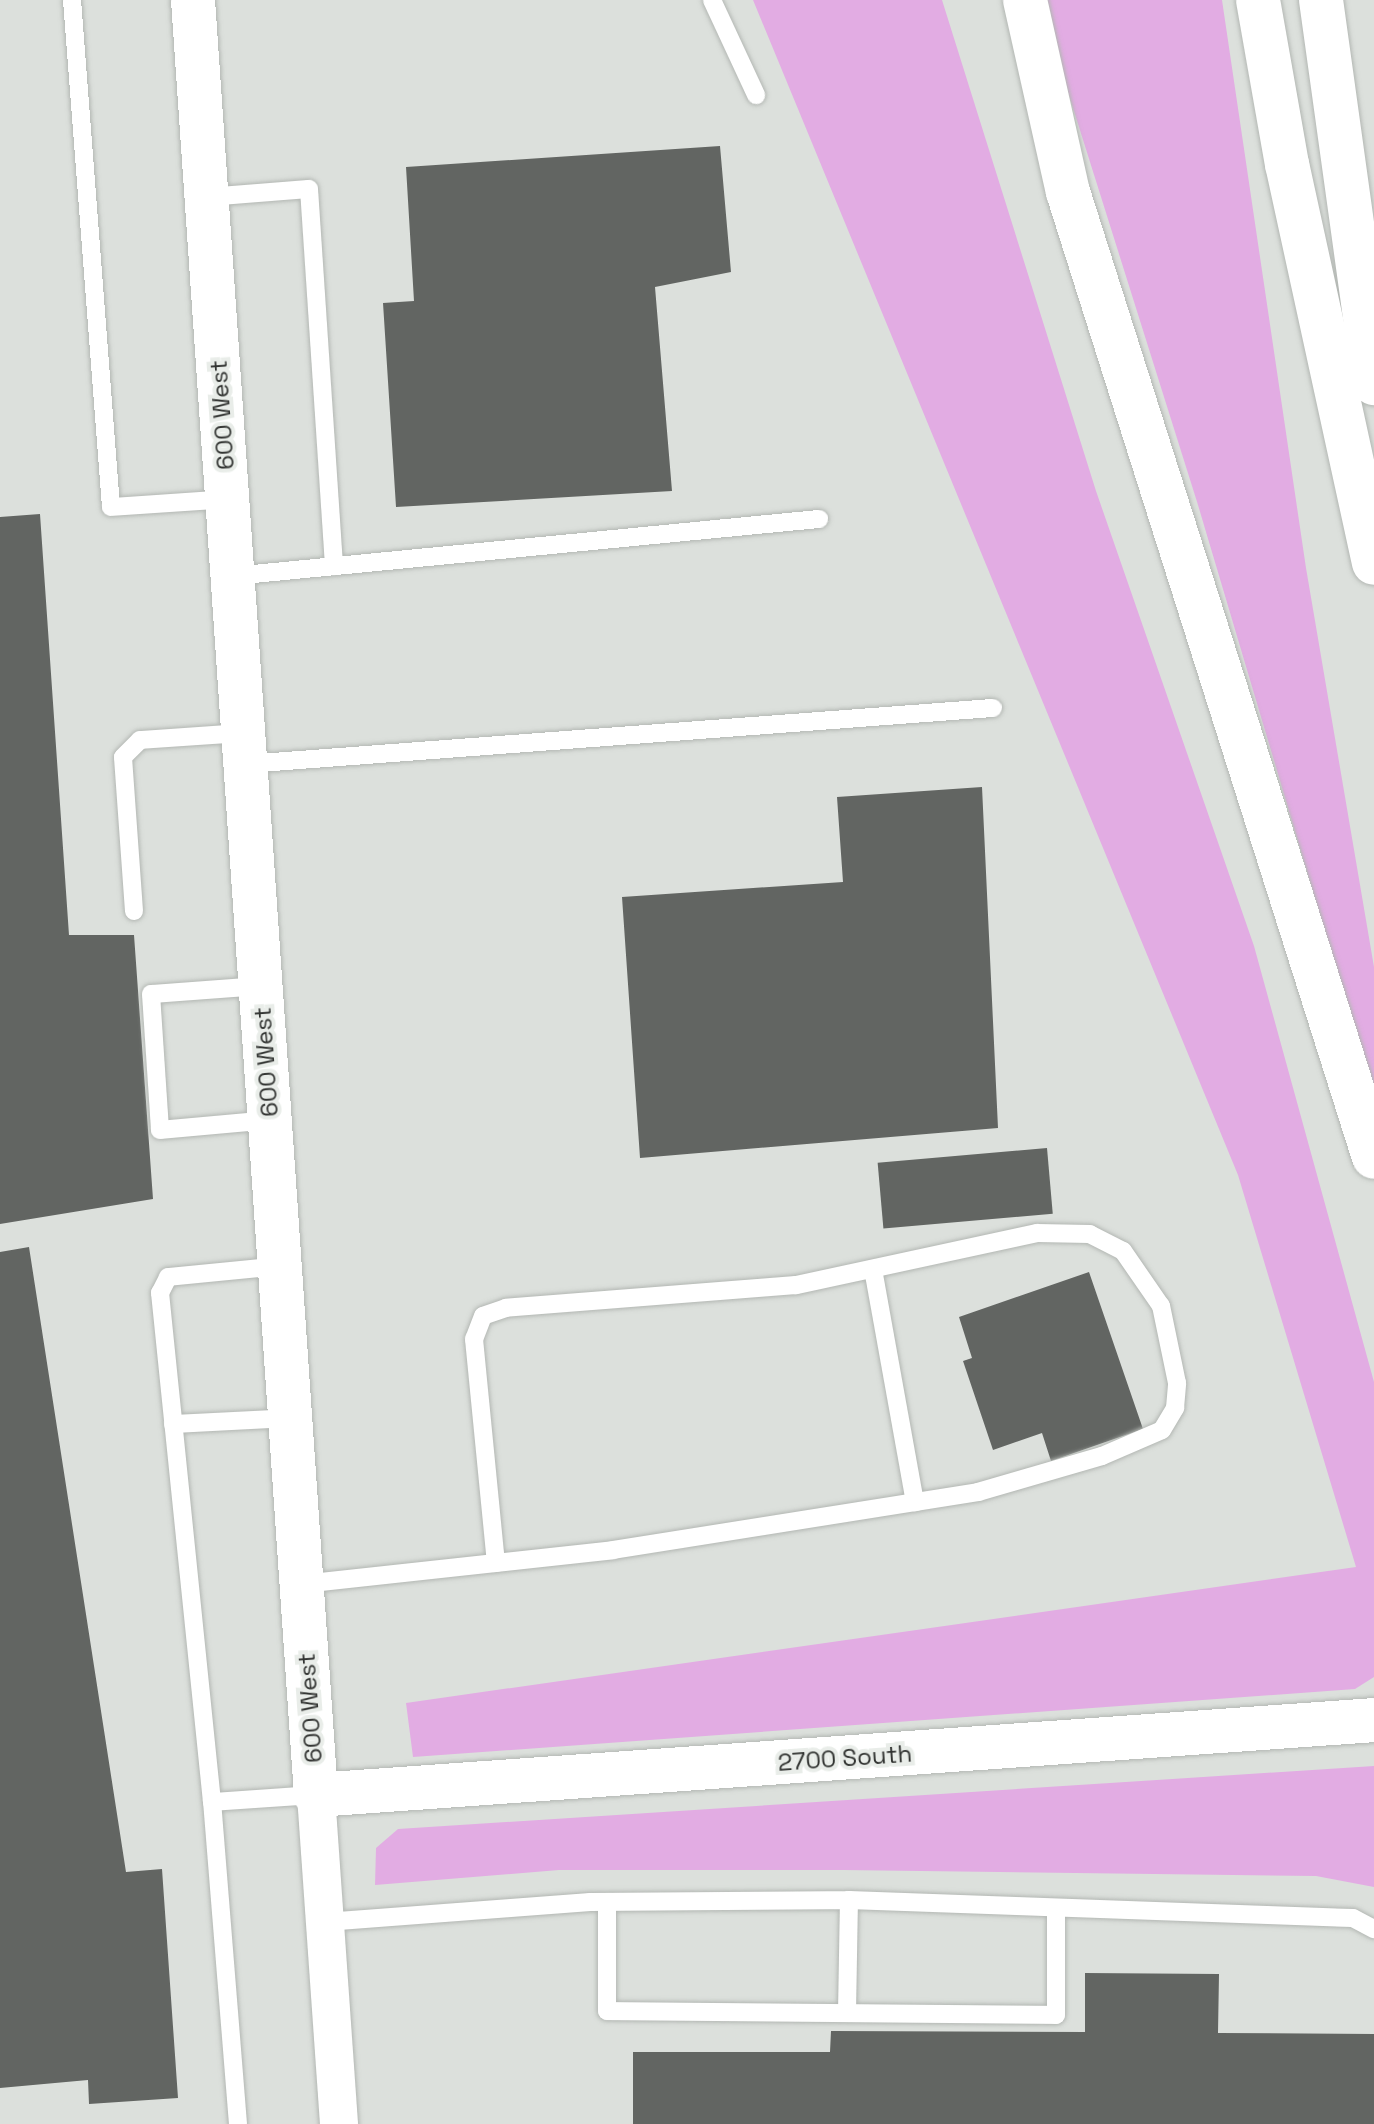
<!DOCTYPE html>
<html>
<head>
<meta charset="utf-8">
<style>
  body { margin:0 }
  #map { position:relative; width:1374px; height:2124px; overflow:hidden; background:#dce0dc; font-family:"Space Grotesk",sans-serif }
  div>[style] { position:absolute }
  .green>* { inset:0; background:#e2ace3 }
  .building>* { inset:0; background:#626562; transform-origin:0 0 }
  .roads { filter:drop-shadow(0 0 2px #b3b7b3) drop-shadow(0 0 2px #b3b7b3) }
  .service>* { height:18px; margin:-9px; padding:0 9px; transform-origin:9px; border-radius:9px; background:#fff }
  .minor>* { height:38px; margin:-19px; padding:0 19px; transform-origin:19px; border-radius:19px; background:#fff }
  .tertiary>* { height:44px; margin:-22px; padding:0 22px; transform-origin:22px; border-radius:22px; background:#fff }
  .motorway>* { height:44px; margin:-22px; padding:0 22px; transform-origin:22px; border-radius:22px; background:#fff }
  span { translate:-50% -50%; white-space:nowrap; text-align:center; line-height:1.15; -webkit-text-stroke:8px #e9ede9; paint-order:stroke }
  .street-label { font-size:24px; color:#303230 }
</style>
</head>
<body>
<div id="map">
  <div class="green">
    <i style="clip-path:polygon(753px 0,942px 0,1096px 491px,1254px 946px,1374px 1382px,1374px 1677px,1355px 1689px,413px 1757px,406px 1703px,1356px 1567px,1238px 1175px)"></i>
    <i style="clip-path:polygon(1039px 0,1222px 0,1306px 568px,1374px 967px,1374px 1097px,1198px 505px)"></i>
    <i style="clip-path:polygon(1374px 1766px,1374px 1887px,1316px 1876px,843px 1870px,559px 1870px,375px 1885px,376px 1848px,398px 1829px)"></i>
  </div>
  <div class="building">
    <i style="clip-path:polygon(720px 146px,731px 272px,655px 287px,672px 491px,396px 507px,383px 303px,414px 301px,406px 167px)"></i>
    <i style="clip-path:polygon(40px 514px,69px 935px,134px 935px,153px 1199px,0 1224px,0 517px)"></i>
    <i style="clip-path:polygon(982px 787px,998px 1128px,640px 1158px,622px 897px,843px 882px,837px 797px)"></i>
    <i style="left:1047px;top:1148px;width:66px;height:170px;rotate:85deg"></i>
    <i style="clip-path:polygon(29px 1247px,126px 1872px,162px 1869px,178px 2098px,89px 2104px,88px 2080px,0 2088px,0 1252px)"></i>
    <i style="clip-path:polygon(1089px 1272px,1143px 1429px,1051px 1461px,1042px 1433px,993px 1450px,963px 1361px,972px 1358px,959px 1317px)"></i>
    <i style="clip-path:polygon(1085px 1973px,1219px 1974px,1218px 2033px,1374px 2034px,1374px 2124px,633px 2124px,633px 2052px,830px 2052px,831px 2031px,1085px 2032px)"></i>
  </div>
  <div class="roads">
    <div class="service">
      <i style="left:72px;top:0;width:508px;rotate:85.6deg"></i>
      <i style="left:111px;top:507px;width:117px;rotate:-3.9deg"></i>
      <i style="left:712px;top:0;width:105px;rotate:65.1deg"></i>
      <i style="left:207px;top:197px;width:102px;rotate:-4.5deg"></i>
      <i style="left:309px;top:189px;width:378px;rotate:86.2deg"></i>
      <i style="left:233px;top:576px;width:589px;rotate:-5.56deg"></i>
      <i style="left:246px;top:764px;width:749px;rotate:-4.29deg"></i>
      <i style="left:134px;top:911px;width:154px;rotate:-94.1deg"></i>
      <i style="left:123px;top:757px;width:24px;rotate:-45deg"></i>
      <i style="left:140px;top:740px;width:104px;rotate:-3.9deg"></i>
      <i style="left:261px;top:986px;width:110px;rotate:175.8deg"></i>
      <i style="left:151px;top:994px;width:136px;rotate:86.2deg"></i>
      <i style="left:160px;top:1130px;width:110px;rotate:-5.2deg"></i>
      <i style="left:873px;top:1269px;width:237px;rotate:79.8deg"></i>
      <i style="left:173px;top:1424px;width:117px;rotate:-2.9deg"></i>
      <i style="left:302px;top:1584px;width:313px;rotate:-6.2deg"></i>
      <i style="left:613px;top:1550px;width:370px;rotate:-9deg"></i>
      <i style="left:978px;top:1492px;width:129px;rotate:-16.2deg"></i>
      <i style="left:1102px;top:1456px;width:65px;rotate:-23.4deg"></i>
      <i style="left:1162px;top:1430px;width:26px;rotate:-59deg"></i>
      <i style="left:1175px;top:1408px;width:25px;rotate:-85deg"></i>
      <i style="left:1177px;top:1383px;width:79px;rotate:-101.7deg"></i>
      <i style="left:1161px;top:1306px;width:67px;rotate:-124.6deg"></i>
      <i style="left:1123px;top:1251px;width:37px;rotate:-153deg"></i>
      <i style="left:1090px;top:1234px;width:53px;rotate:-178.9deg"></i>
      <i style="left:1037px;top:1233px;width:247px;rotate:167.8deg"></i>
      <i style="left:796px;top:1285px;width:291px;rotate:175.5deg"></i>
      <i style="left:506px;top:1308px;width:24px;rotate:161deg"></i>
      <i style="left:483px;top:1316px;width:25px;rotate:111deg"></i>
      <i style="left:474px;top:1339px;width:225px;rotate:84.4deg"></i>
      <i style="left:212px;top:1802px;width:512px;rotate:-95.83deg"></i>
      <i style="left:160px;top:1293px;width:18px;rotate:-63deg"></i>
      <i style="left:168px;top:1277px;width:113px;rotate:-5.6deg"></i>
      <i style="left:607px;top:1902px;width:109px;rotate:90deg"></i>
      <i style="left:607px;top:2011px;width:449px;rotate:0.5deg"></i>
      <i style="left:1056px;top:2015px;width:107px;rotate:-90deg"></i>
      <i style="left:325px;top:1922px;width:266px;rotate:-4.3deg"></i>
      <i style="left:590px;top:1902px;width:259px;rotate:-0.4deg"></i>
      <i style="left:849px;top:1900px;width:504px;rotate:2.05deg"></i>
      <i style="left:1353px;top:1918px;width:24px;rotate:28deg"></i>
      <i style="left:847px;top:2013px;width:113px;rotate:-89deg"></i>
      <i style="left:238px;top:2124px;width:323px;rotate:-94.6deg"></i>
      <i style="left:212px;top:1802px;width:104px;rotate:-3.9deg"></i>
    </div>
    <div class="minor">
      <i style="left:316px;top:1795px;width:330px;rotate:86deg"></i>
    </div>
    <div class="tertiary">
      <i style="left:193px;top:0;width:1799px;rotate:86.08deg"></i>
      <i style="left:316px;top:1795px;width:1061px;rotate:-4.05deg"></i>
    </div>
    <div class="motorway">
      <i style="left:1025px;top:0;width:197px;rotate:77.4deg"></i>
      <i style="left:1068px;top:192px;width:1012px;rotate:72.41deg"></i>
      <i style="left:1258px;top:0;width:167px;rotate:80deg"></i>
      <i style="left:1287px;top:164px;width:408px;rotate:77.7deg"></i>
      <i style="left:1321px;top:0;width:387px;rotate:82.1deg"></i>
    </div>
  </div>
  <div class="street-label">
    <span style="left:222px;top:415px;rotate:-94deg">600 West</span>
    <span style="left:266px;top:1062px;rotate:-94deg">600 West</span>
    <span style="left:310px;top:1708px;rotate:-94deg">600 West</span>
    <span style="left:845px;top:1758px;rotate:-4deg">2700 South</span>
  </div>
</div>
</body>
</html>
